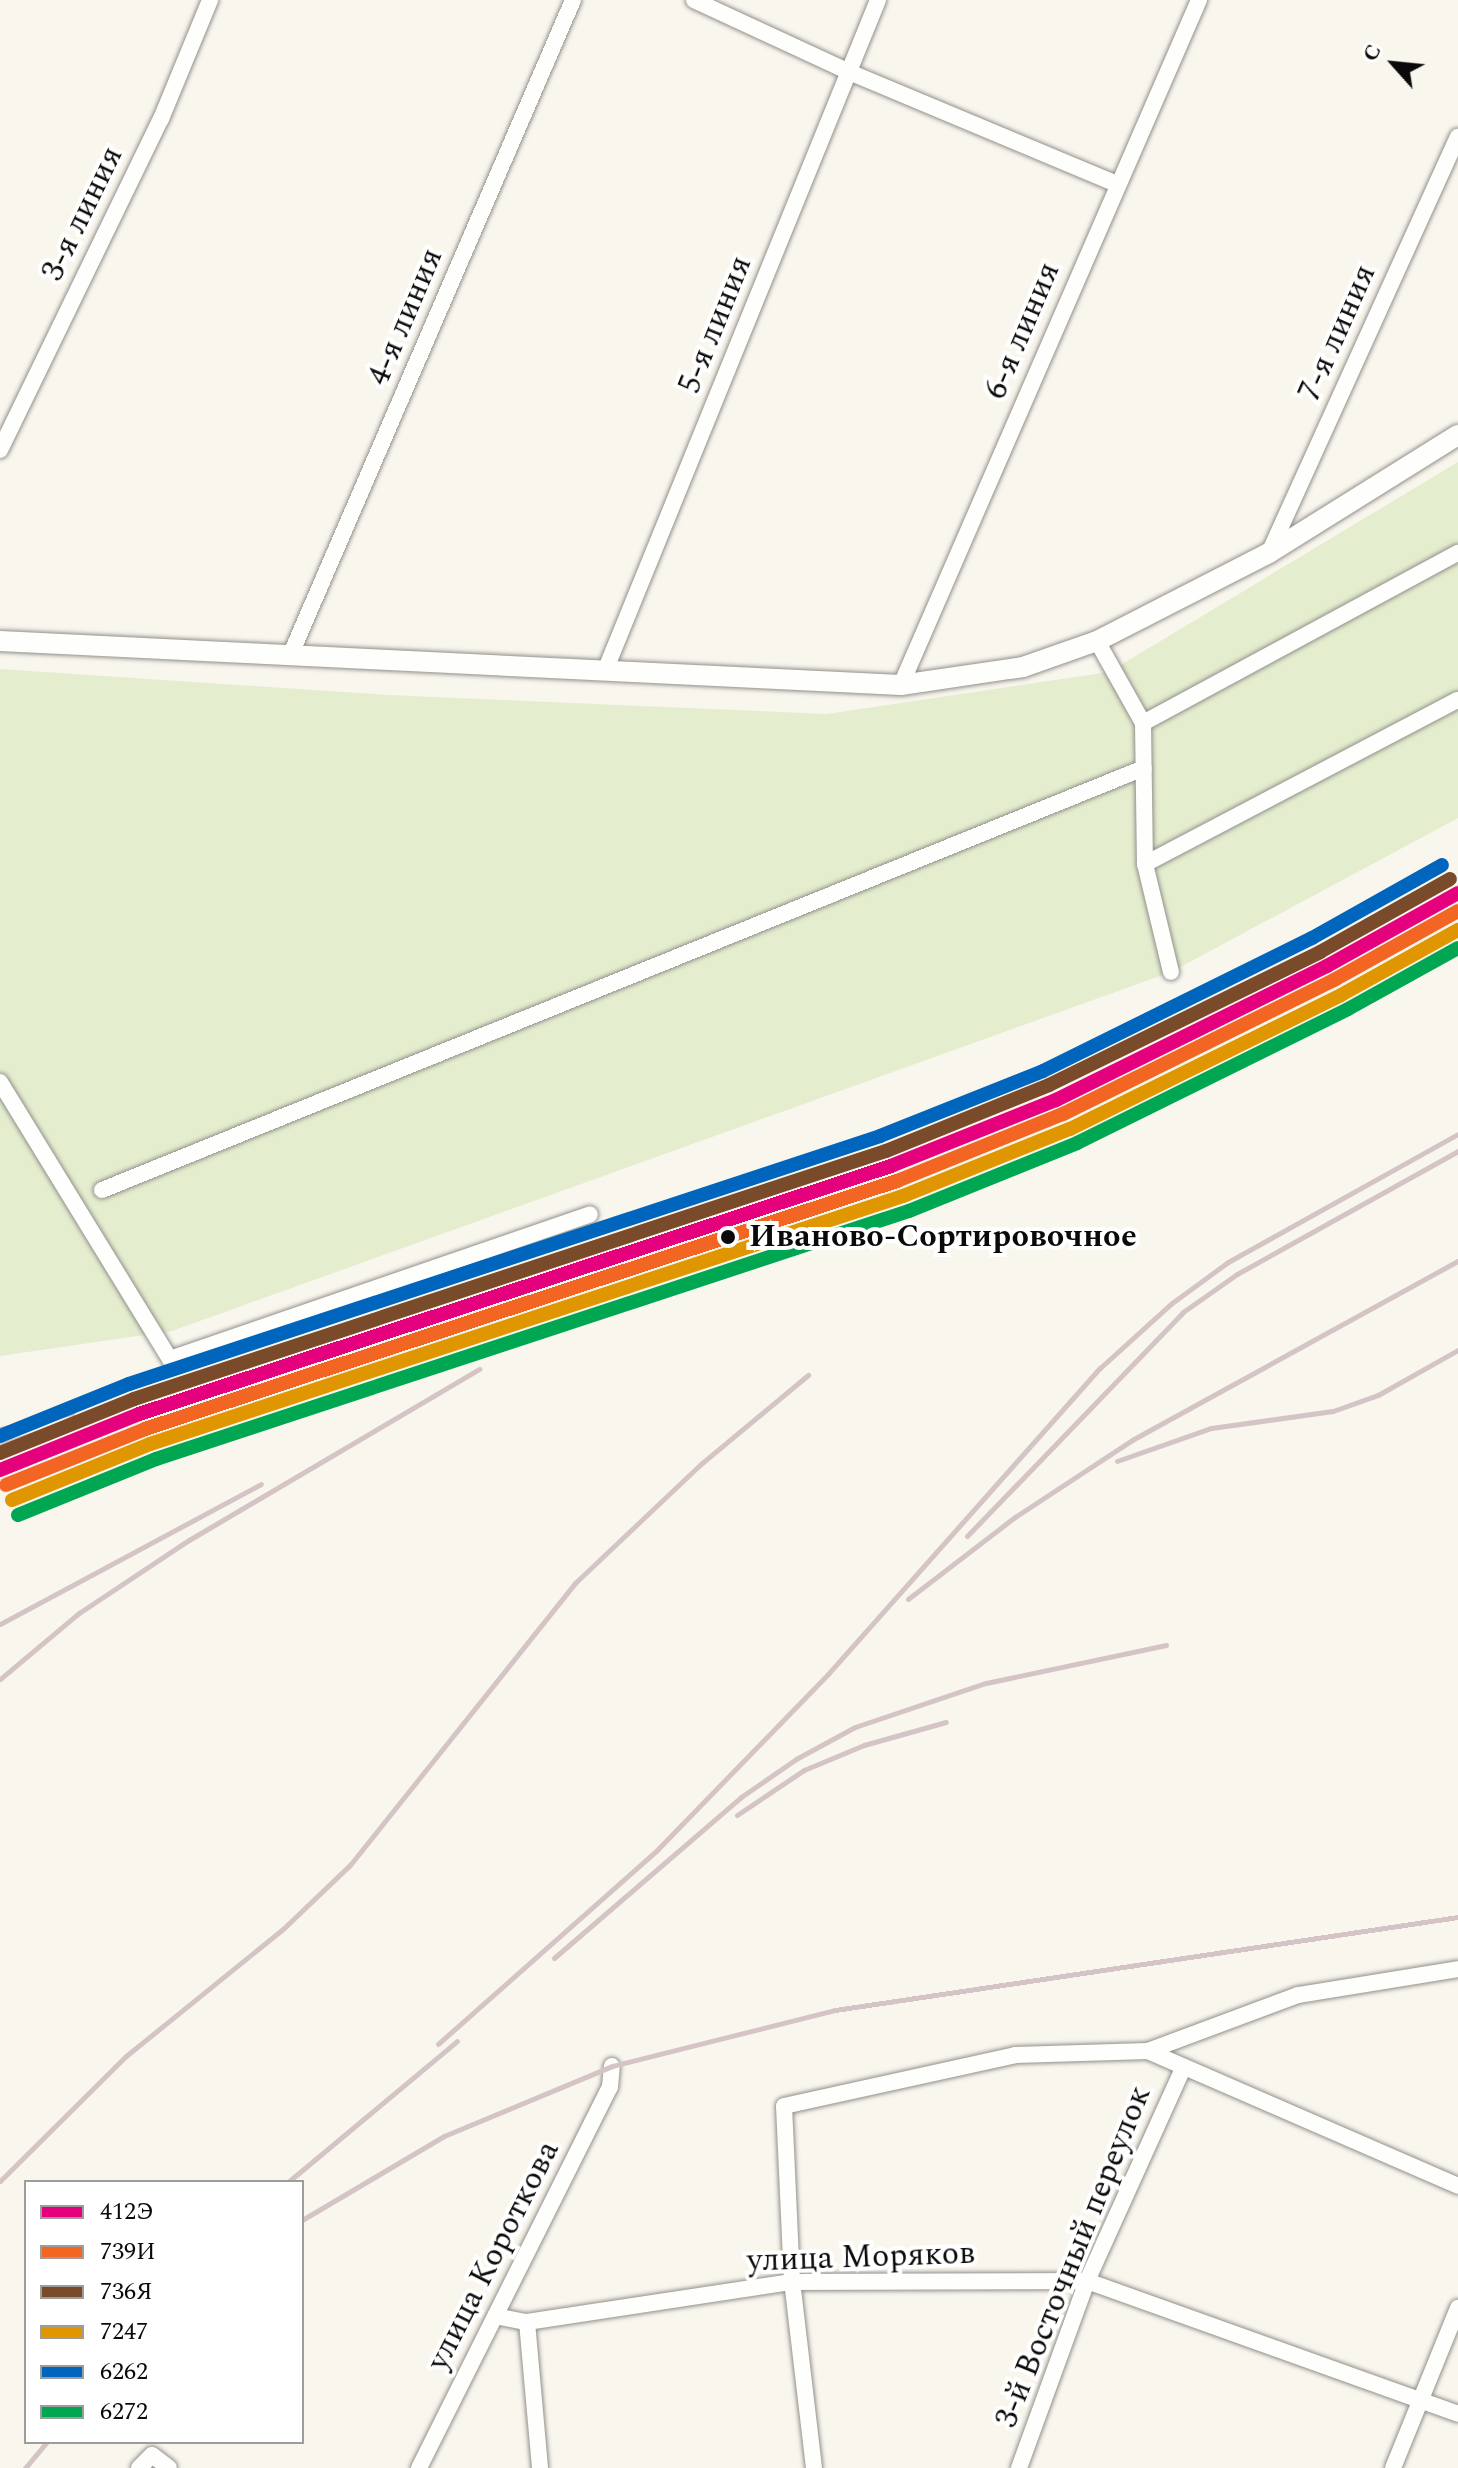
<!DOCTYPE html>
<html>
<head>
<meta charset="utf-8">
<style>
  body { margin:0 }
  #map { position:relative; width:1458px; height:2468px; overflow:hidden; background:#f9f6ed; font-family:Spectral,serif }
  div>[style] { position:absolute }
  .green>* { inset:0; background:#e4edce }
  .roads { filter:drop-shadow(0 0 2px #92908c) drop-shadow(0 0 2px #92908c) }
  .minor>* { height:16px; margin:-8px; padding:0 8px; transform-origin:8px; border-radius:8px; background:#fefefc }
  .tertiary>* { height:20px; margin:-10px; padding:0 10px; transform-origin:10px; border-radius:10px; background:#fefefc }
  .rail>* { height:5px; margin:-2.5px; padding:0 2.5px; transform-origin:2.5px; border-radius:2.5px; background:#d5c4c5 }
  .rail-1>* { height:14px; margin:-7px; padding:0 7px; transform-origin:7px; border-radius:7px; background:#e5007d }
  .rail-2>* { height:14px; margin:-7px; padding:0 7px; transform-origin:7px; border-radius:7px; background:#f26522 }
  .rail-3>* { height:14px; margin:-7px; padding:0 7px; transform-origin:7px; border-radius:7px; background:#7a4b2a }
  .rail-4>* { height:14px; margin:-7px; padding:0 7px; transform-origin:7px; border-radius:7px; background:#df9601 }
  .rail-5>* { height:14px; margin:-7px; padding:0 7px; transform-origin:7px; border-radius:7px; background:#0065bd }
  .rail-6>* { height:14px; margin:-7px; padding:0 7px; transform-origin:7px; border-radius:7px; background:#00a651 }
  .dots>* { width:22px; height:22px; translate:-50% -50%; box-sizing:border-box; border:4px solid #fff; border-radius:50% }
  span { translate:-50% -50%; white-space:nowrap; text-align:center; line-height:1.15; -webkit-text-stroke:8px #fff; paint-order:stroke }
  .street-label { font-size:32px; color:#0a0a0a }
  .stop-label { font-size:32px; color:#0a0a0a; font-weight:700 }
  .left { translate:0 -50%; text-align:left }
  .legend { position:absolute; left:24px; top:2180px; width:280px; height:264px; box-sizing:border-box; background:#fff; border:2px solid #9d9d9d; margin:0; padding:10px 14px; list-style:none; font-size:24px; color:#0a0a0a }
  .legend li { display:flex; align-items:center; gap:16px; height:40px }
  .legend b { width:40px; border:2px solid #9d9d9d }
  .north { position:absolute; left:1354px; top:24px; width:80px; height:80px; -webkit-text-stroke:6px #fff; paint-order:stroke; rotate:297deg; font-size:22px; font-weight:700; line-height:32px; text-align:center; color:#0a0a0a }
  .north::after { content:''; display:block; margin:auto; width:28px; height:36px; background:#0a0a0a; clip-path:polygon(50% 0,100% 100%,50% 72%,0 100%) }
</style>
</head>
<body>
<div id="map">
  <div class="green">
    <i style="clip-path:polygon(1458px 462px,1458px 818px,1171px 972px,172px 1331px,0 1356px,0 669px,388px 695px,827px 714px,1109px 672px)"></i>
  </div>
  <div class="roads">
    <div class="minor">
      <i style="left:694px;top:0;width:171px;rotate:24.9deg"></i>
      <i style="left:849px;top:72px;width:290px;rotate:22.7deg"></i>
      <i style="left:0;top:450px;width:368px;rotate:-64.1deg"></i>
      <i style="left:161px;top:119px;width:129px;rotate:-67.6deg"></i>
      <i style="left:1269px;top:553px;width:457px;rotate:-65.6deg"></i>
      <i style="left:1097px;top:641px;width:94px;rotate:60.7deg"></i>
      <i style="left:1143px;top:723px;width:141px;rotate:89.2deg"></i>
      <i style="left:1145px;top:864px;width:111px;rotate:76.5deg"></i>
      <i style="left:290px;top:656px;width:714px;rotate:-66.66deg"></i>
      <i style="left:605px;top:671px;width:724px;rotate:-67.86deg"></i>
      <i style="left:901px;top:685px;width:747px;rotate:-66.49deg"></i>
      <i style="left:1143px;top:723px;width:358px;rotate:-28.4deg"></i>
      <i style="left:1145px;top:864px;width:353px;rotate:-27.7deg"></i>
      <i style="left:0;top:1082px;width:325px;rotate:58.5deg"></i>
      <i style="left:170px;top:1359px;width:444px;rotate:-19deg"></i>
      <i style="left:102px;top:1190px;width:1124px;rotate:-22.05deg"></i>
      <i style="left:1148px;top:2051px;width:338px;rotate:23.5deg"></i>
      <i style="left:495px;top:2316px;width:33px;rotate:11deg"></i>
      <i style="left:527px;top:2322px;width:268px;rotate:-8.6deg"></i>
      <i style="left:792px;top:2282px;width:295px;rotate:-0.2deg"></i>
      <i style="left:1087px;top:2281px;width:394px;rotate:19.7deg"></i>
      <i style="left:527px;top:2322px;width:147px;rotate:84.9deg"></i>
      <i style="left:139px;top:2468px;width:18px;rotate:-45deg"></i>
      <i style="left:152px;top:2455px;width:21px;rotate:37deg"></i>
      <i style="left:419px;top:2468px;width:426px;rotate:-63.4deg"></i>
      <i style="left:610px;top:2087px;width:21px;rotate:-85deg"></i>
      <i style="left:814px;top:2468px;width:187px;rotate:-96.7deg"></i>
      <i style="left:792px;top:2282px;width:176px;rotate:-92.6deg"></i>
      <i style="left:784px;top:2106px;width:237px;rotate:-12.4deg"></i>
      <i style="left:1015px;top:2055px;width:133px;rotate:-1.7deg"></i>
      <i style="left:1148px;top:2051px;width:160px;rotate:-20.5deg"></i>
      <i style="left:1298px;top:1995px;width:162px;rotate:-9.2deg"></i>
      <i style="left:1019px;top:2468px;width:199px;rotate:-70deg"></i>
      <i style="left:1087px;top:2281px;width:234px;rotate:-65.7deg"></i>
      <i style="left:1393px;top:2468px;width:173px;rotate:-67.9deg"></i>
    </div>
    <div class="tertiary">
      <i style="left:0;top:641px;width:902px;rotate:2.8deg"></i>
      <i style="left:901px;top:685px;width:123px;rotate:-8.4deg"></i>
      <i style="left:1023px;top:667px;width:78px;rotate:-19.4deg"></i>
      <i style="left:1097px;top:641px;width:193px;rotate:-27.1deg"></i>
      <i style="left:1269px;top:553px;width:223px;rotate:-32deg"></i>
    </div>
  </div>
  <div class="rail">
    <i style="left:325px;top:1348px;width:32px;rotate:-14deg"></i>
    <i style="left:186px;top:1383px;width:390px;rotate:-18.2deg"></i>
    <i style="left:0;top:1429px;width:74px;rotate:-12.5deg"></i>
    <i style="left:0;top:1445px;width:207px;rotate:-18.3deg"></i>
    <i style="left:1117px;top:1461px;width:100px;rotate:-19.3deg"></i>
    <i style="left:1211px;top:1428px;width:123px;rotate:-7.9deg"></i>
    <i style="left:1333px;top:1411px;width:48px;rotate:-19.6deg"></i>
    <i style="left:1378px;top:1395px;width:92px;rotate:-29.4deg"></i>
    <i style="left:967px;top:1536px;width:311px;rotate:-46deg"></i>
    <i style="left:1183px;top:1312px;width:66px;rotate:-35.1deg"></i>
    <i style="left:1237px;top:1274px;width:253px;rotate:-29.1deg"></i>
    <i style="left:908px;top:1599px;width:135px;rotate:-37.5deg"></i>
    <i style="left:1015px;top:1517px;width:140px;rotate:-33.3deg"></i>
    <i style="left:1132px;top:1440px;width:372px;rotate:-28.8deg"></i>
    <i style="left:0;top:1624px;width:296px;rotate:-28.2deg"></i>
    <i style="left:0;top:1679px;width:103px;rotate:-39.9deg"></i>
    <i style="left:79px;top:1613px;width:132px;rotate:-33.6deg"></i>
    <i style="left:189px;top:1540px;width:337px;rotate:-30.5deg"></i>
    <i style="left:737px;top:1815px;width:81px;rotate:-33.9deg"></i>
    <i style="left:804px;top:1770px;width:65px;rotate:-22.6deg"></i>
    <i style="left:864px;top:1745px;width:85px;rotate:-15.7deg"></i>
    <i style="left:554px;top:1958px;width:247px;rotate:-40.7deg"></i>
    <i style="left:741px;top:1797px;width:67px;rotate:-34.6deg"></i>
    <i style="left:796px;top:1759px;width:67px;rotate:-28.5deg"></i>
    <i style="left:855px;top:1727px;width:138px;rotate:-18.6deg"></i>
    <i style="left:986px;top:1683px;width:184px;rotate:-11.9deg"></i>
    <i style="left:438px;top:2044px;width:293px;rotate:-41.5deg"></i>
    <i style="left:657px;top:1850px;width:245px;rotate:-45.8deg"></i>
    <i style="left:828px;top:1674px;width:409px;rotate:-48.4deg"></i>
    <i style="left:1100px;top:1368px;width:97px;rotate:-42.1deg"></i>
    <i style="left:1172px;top:1303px;width:69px;rotate:-36.2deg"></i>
    <i style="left:1228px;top:1262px;width:263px;rotate:-29.1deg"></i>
    <i style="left:0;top:2181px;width:177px;rotate:-44.8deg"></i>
    <i style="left:126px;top:2056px;width:203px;rotate:-39deg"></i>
    <i style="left:284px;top:1928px;width:91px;rotate:-43.7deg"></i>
    <i style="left:350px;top:1865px;width:361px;rotate:-51.4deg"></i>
    <i style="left:575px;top:1583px;width:175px;rotate:-43.4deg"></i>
    <i style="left:702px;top:1463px;width:138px;rotate:-39.7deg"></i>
    <i style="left:288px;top:2182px;width:220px;rotate:-39.8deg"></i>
    <i style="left:302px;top:2220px;width:165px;rotate:-30.6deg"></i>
    <i style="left:444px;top:2136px;width:182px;rotate:-22.6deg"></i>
    <i style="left:612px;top:2066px;width:230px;rotate:-14.1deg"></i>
    <i style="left:835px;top:2010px;width:630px;rotate:-8.49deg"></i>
    <i style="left:25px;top:2468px;width:34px;rotate:-50deg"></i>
  </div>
  <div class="rail-1">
    <i style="left:0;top:1470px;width:150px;rotate:-21.9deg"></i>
    <i style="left:139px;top:1414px;width:792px;rotate:-18.25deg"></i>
    <i style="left:891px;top:1166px;width:178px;rotate:-21.8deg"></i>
    <i style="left:1056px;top:1100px;width:302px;rotate:-26.3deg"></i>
    <i style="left:1327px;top:966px;width:150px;rotate:-29.1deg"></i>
  </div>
  <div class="rail-2">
    <i style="left:6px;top:1485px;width:150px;rotate:-21.9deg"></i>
    <i style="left:145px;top:1429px;width:792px;rotate:-18.25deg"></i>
    <i style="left:897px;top:1181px;width:179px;rotate:-22deg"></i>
    <i style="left:1063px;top:1114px;width:302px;rotate:-26.3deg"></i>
    <i style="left:1334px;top:980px;width:142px;rotate:-29.1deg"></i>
  </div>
  <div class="rail-3">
    <i style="left:0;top:1453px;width:144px;rotate:-21.9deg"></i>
    <i style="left:134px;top:1399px;width:792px;rotate:-18.25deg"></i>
    <i style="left:886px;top:1151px;width:176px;rotate:-22deg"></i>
    <i style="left:1049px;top:1085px;width:302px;rotate:-26.1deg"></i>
    <i style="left:1320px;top:952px;width:149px;rotate:-29.3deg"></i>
  </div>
  <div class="rail-4">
    <i style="left:12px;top:1500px;width:149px;rotate:-22.1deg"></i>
    <i style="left:150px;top:1444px;width:793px;rotate:-18.23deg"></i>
    <i style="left:903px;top:1196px;width:180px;rotate:-21.9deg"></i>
    <i style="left:1070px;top:1129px;width:302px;rotate:-26.3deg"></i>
    <i style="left:1341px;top:995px;width:134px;rotate:-29.1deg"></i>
  </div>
  <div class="rail-5">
    <i style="left:0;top:1436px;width:139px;rotate:-22deg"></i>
    <i style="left:129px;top:1384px;width:791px;rotate:-18.27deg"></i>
    <i style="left:880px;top:1136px;width:175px;rotate:-21.7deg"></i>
    <i style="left:1043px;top:1071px;width:300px;rotate:-26.3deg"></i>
    <i style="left:1312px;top:938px;width:149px;rotate:-29.3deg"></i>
  </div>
  <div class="rail-6">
    <i style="left:18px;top:1515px;width:149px;rotate:-22.1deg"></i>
    <i style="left:156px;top:1459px;width:793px;rotate:-18.23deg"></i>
    <i style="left:909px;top:1211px;width:181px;rotate:-22deg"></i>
    <i style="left:1077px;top:1143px;width:302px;rotate:-26.3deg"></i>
    <i style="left:1348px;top:1009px;width:126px;rotate:-29deg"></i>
  </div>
  <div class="dots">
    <i style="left:728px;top:1237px;background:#0a0a0a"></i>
  </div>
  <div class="street-label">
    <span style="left:83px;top:214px;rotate:-64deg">3-я линия</span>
    <span style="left:406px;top:317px;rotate:-67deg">4-я линия</span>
    <span style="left:716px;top:325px;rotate:-68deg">5-я линия</span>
    <span style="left:1023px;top:331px;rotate:-67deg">6-я линия</span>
    <span style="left:1338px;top:333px;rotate:-66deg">7-я линия</span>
    <span style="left:494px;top:2256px;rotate:-63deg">улица Короткова</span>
    <span style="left:1074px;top:2257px;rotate:-68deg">3-й Восточный переулок</span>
    <span style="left:861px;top:2258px;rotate:-2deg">улица Моряков</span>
  </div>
  <div class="stop-label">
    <span class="left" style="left:749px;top:1237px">Иваново-Сортировочное</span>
  </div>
  <ul class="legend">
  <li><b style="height:10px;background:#e5007d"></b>412Э</li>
  <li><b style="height:10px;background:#f26522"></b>739И</li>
  <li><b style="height:10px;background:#7a4b2a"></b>736Я</li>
  <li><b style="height:10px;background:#df9601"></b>7247</li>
  <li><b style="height:10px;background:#0065bd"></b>6262</li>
  <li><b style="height:10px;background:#00a651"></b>6272</li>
  </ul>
  <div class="north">С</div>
</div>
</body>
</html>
